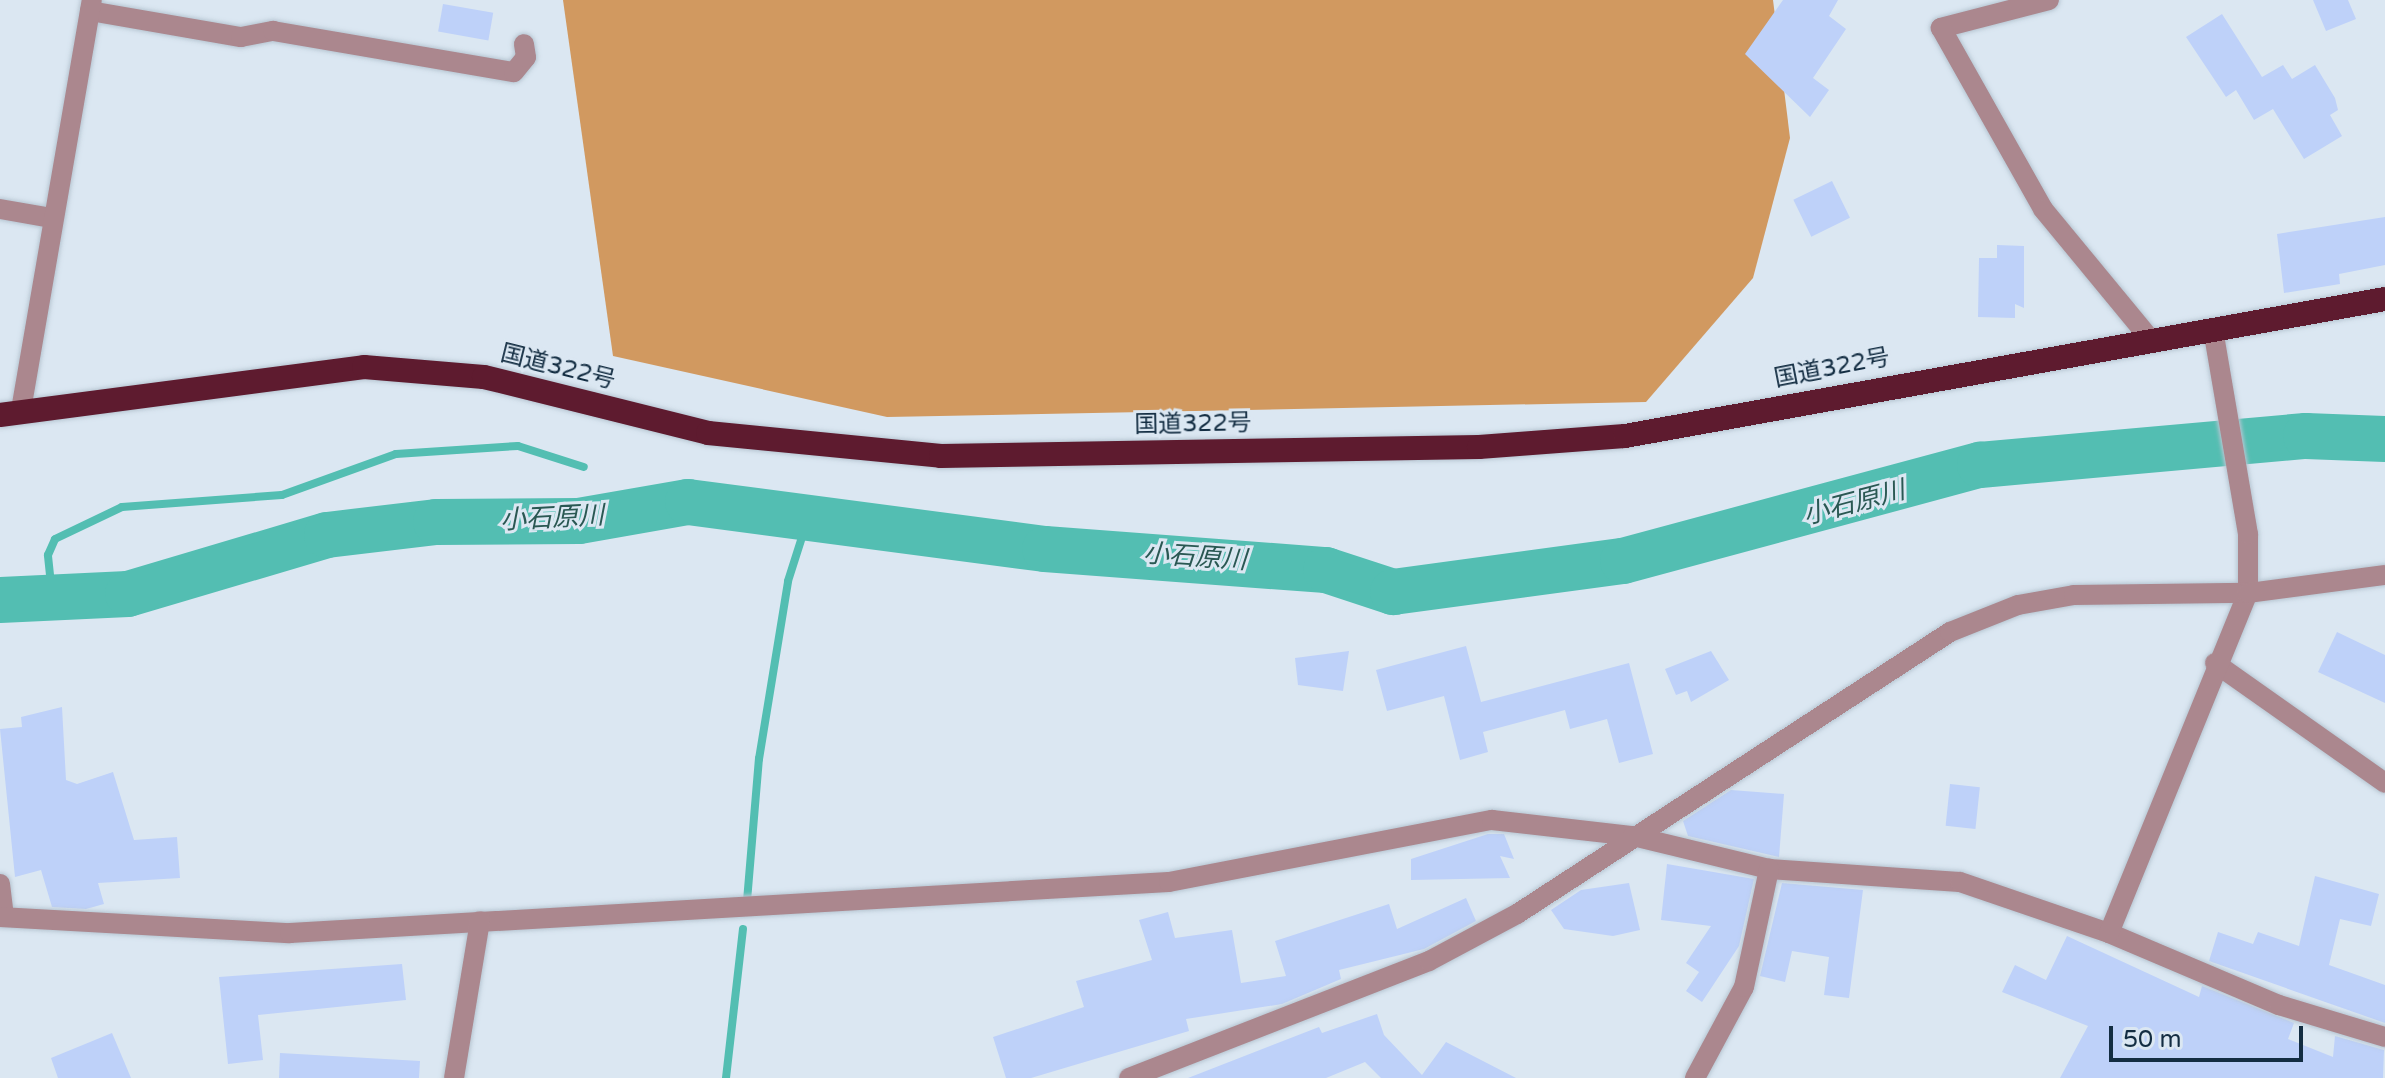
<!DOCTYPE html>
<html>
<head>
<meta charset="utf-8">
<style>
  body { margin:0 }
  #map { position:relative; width:2385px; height:1078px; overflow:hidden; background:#dbe7f2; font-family:"Varela Round","Noto Sans JP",sans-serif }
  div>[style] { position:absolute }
  .forest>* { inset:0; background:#d19960 }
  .stream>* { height:8px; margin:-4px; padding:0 4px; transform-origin:4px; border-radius:4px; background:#53beb2 }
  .river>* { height:46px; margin:-23px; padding:0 23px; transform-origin:23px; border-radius:23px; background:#53beb2 }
  .building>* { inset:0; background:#bed1f9; transform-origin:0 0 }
  .roads { filter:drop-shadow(0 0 2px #b7c6d2) drop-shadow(0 0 2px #b7c6d2) }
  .minor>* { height:20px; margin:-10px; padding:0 10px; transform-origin:10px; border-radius:10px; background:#ab878e }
  .highway>* { height:24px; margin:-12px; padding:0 12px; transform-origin:12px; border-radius:12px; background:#5e1b2f }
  span { translate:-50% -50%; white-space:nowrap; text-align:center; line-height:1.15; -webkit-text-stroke:6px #dbe7f2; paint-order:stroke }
  .street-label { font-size:24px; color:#132d42 }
  .water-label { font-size:26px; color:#2a5853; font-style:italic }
  .scale { position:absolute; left:2109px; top:1026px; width:194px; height:36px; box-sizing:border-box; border:4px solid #132d42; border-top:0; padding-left:10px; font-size:24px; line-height:28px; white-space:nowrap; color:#132d42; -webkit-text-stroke:6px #dbe7f2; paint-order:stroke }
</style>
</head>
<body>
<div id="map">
  <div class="forest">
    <i style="clip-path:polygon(563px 0,1773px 0,1790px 138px,1753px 278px,1646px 402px,887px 417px,613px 356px)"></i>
  </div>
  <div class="stream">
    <i style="left:52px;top:594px;width:39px;rotate:-96deg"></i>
    <i style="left:48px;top:555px;width:17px;rotate:-66deg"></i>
    <i style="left:55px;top:539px;width:74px;rotate:-25.5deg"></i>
    <i style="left:122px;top:507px;width:160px;rotate:-4.3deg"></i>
    <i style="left:282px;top:495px;width:121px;rotate:-19.8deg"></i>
    <i style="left:396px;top:454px;width:122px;rotate:-3.8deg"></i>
    <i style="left:518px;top:446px;width:69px;rotate:17.7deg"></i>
    <i style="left:747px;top:901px;width:143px;rotate:-85.2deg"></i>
    <i style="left:759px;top:759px;width:180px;rotate:-80.7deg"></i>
    <i style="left:788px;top:581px;width:69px;rotate:-72.3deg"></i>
    <i style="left:726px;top:1078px;width:150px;rotate:-83.5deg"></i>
  </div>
  <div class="river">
    <i style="left:0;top:600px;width:128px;rotate:-2.7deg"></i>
    <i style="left:128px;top:594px;width:208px;rotate:-16.5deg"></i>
    <i style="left:327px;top:535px;width:110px;rotate:-6.8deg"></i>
    <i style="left:436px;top:522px;width:143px;rotate:-0.4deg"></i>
    <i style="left:579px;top:521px;width:111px;rotate:-9.9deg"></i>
    <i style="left:688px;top:502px;width:360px;rotate:7.5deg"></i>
    <i style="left:1045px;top:549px;width:282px;rotate:4.3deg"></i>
    <i style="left:1326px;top:570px;width:71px;rotate:18.2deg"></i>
    <i style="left:1393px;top:592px;width:232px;rotate:-7.7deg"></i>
    <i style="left:1623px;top:561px;width:370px;rotate:-15.1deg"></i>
    <i style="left:1980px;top:465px;width:327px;rotate:-5.1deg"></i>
    <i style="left:2306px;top:436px;width:79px;rotate:2.2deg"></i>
  </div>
  <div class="building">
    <i style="clip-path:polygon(1783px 0,1838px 0,1829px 16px,1846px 29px,1813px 78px,1829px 90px,1810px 117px,1745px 54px)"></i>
    <i style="clip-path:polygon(2313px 0,2348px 0,2356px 19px,2326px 31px)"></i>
    <i style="left:443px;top:4px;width:51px;height:28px;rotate:10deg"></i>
    <i style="clip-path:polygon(2222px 14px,2262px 77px,2283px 65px,2292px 79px,2315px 65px,2335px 98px,2338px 110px,2330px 115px,2342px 136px,2304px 159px,2273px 109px,2254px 120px,2236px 90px,2226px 97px,2186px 37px)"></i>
    <i style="left:1832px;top:181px;width:41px;height:43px;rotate:64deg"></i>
    <i style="clip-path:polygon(2385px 217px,2385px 265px,2339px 274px,2340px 284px,2284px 293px,2277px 234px)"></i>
    <i style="clip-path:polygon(1997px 245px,2024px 246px,2024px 308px,2015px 304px,2015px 318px,1978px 317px,1979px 258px,1997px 258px)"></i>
    <i style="clip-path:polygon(2337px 632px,2385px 655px,2385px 703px,2318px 672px)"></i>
    <i style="clip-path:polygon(1466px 646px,1481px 702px,1629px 663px,1653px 754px,1619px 763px,1607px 719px,1570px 729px,1565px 710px,1483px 732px,1488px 752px,1460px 760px,1444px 696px,1387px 711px,1376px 670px)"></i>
    <i style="clip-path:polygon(1349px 651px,1343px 691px,1298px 685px,1295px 658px)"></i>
    <i style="clip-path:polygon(1711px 651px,1729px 680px,1691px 702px,1687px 691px,1676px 695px,1665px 669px)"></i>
    <i style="clip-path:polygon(62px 707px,66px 780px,77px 784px,113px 772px,134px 840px,177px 837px,180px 878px,98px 883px,104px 904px,86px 909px,52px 907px,41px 870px,15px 877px,0 729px,22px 727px,21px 717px)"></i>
    <i style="left:1950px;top:784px;width:30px;height:42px;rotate:6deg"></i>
    <i style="clip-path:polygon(1731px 790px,1784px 794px,1779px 857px,1688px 836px,1683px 821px)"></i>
    <i style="clip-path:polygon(1488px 834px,1504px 834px,1514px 859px,1500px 856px,1510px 878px,1411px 880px,1411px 859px)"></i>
    <i style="clip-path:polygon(1667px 864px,1754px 879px,1739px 946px,1702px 1002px,1686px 991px,1699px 972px,1686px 963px,1711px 926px,1661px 920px)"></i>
    <i style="clip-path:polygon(2315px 876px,2379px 894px,2371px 926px,2340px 919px,2329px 965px,2385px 985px,2385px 1023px,2209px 961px,2218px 932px,2253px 944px,2258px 932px,2299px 946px)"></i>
    <i style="clip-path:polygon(1629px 883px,1640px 930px,1613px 936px,1564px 929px,1551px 910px,1581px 890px)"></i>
    <i style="clip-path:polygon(1782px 883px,1863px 890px,1849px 998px,1824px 995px,1829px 957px,1792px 951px,1785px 982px,1760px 976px)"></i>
    <i style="clip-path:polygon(1466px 898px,1476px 921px,1424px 949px,1339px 970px,1341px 979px,1282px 1004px,1186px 1019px,1189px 1031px,1031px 1078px,1006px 1078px,993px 1037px,1084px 1007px,1076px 981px,1152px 960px,1139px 920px,1168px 912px,1175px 938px,1232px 930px,1241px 983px,1286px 976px,1275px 941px,1389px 904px,1397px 929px)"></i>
    <i style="clip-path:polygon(2067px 936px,2199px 997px,2202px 986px,2294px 1023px,2288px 1039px,2333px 1057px,2335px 1036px,2384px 1050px,2383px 1078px,2060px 1078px,2088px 1026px,2002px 992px,2015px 965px,2046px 980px)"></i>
    <i style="clip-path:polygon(402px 964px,406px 1000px,258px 1015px,263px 1060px,228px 1064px,219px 977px)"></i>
    <i style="clip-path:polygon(1377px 1014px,1384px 1035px,1422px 1075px,1446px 1042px,1516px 1078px,1381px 1078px,1365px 1062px,1326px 1078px,1188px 1078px,1319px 1027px,1322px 1033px)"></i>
    <i style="clip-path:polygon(112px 1033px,131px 1078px,58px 1078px,51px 1058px)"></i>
    <i style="clip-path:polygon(280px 1053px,420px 1061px,419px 1078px,279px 1078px)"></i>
  </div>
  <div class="roads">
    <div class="minor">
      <i style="left:2049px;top:0;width:112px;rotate:165.5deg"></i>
      <i style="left:1941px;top:28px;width:208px;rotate:60.6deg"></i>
      <i style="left:2043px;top:209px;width:168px;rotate:50.5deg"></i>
      <i style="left:90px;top:11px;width:153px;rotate:9.8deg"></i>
      <i style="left:241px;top:37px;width:33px;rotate:-11deg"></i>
      <i style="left:273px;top:31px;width:244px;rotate:9.7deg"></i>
      <i style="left:514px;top:72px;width:19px;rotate:-51deg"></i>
      <i style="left:526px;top:57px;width:13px;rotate:-99deg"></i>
      <i style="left:0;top:209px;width:53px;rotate:9.8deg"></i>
      <i style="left:21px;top:410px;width:416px;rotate:-80.2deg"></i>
      <i style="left:2215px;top:663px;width:208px;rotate:35.2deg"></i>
      <i style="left:0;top:884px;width:33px;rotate:83deg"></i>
      <i style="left:0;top:917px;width:290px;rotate:3.2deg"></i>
      <i style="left:290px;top:933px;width:880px;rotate:-3.32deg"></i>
      <i style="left:1169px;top:882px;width:329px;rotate:-10.9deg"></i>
      <i style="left:1492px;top:820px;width:142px;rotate:6.5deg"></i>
      <i style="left:1633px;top:836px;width:140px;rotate:13.6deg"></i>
      <i style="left:1769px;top:869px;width:191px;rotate:3.9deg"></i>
      <i style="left:1960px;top:882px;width:157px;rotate:18.9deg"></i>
      <i style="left:2109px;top:933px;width:185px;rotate:23deg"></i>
      <i style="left:2279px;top:1005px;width:111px;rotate:16.8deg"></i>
      <i style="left:2109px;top:933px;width:367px;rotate:-67.8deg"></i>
      <i style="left:2248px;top:593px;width:59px;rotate:-90deg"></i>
      <i style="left:2248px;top:534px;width:207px;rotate:-99.7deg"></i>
      <i style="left:454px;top:1078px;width:159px;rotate:-80.6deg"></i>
      <i style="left:1129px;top:1078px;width:322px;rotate:-21.3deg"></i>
      <i style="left:1429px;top:961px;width:100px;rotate:-28.1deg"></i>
      <i style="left:1517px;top:914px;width:517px;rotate:-33.07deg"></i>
      <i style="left:1950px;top:632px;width:73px;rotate:-21.7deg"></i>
      <i style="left:2018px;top:605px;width:57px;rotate:-10.1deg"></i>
      <i style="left:2074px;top:595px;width:174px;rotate:-0.7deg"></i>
      <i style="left:2248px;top:593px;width:138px;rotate:-7.5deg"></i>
      <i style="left:1695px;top:1078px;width:103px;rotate:-61.7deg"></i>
      <i style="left:1744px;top:987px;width:121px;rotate:-78deg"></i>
    </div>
    <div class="highway">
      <i style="left:0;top:415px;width:367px;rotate:-7.5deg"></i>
      <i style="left:364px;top:367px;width:120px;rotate:4.8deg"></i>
      <i style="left:484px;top:377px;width:231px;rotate:14deg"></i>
      <i style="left:708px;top:433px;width:234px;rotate:5.6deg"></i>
      <i style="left:941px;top:456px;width:538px;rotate:-0.96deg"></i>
      <i style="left:1479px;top:447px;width:146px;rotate:-4.3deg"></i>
      <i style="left:1625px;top:436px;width:772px;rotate:-10.22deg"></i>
    </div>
  </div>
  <div class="street-label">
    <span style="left:558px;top:367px;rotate:14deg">国道322号</span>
    <span style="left:1832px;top:368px;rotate:-11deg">国道322号</span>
    <span style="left:1193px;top:424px;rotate:-1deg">国道322号</span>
  </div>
  <div class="water-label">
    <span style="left:1854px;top:503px;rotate:-15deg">小石原川</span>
    <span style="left:552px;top:518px;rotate:-3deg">小石原川</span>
    <span style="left:1195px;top:557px;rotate:4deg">小石原川</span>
  </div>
  <div class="scale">50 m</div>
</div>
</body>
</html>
